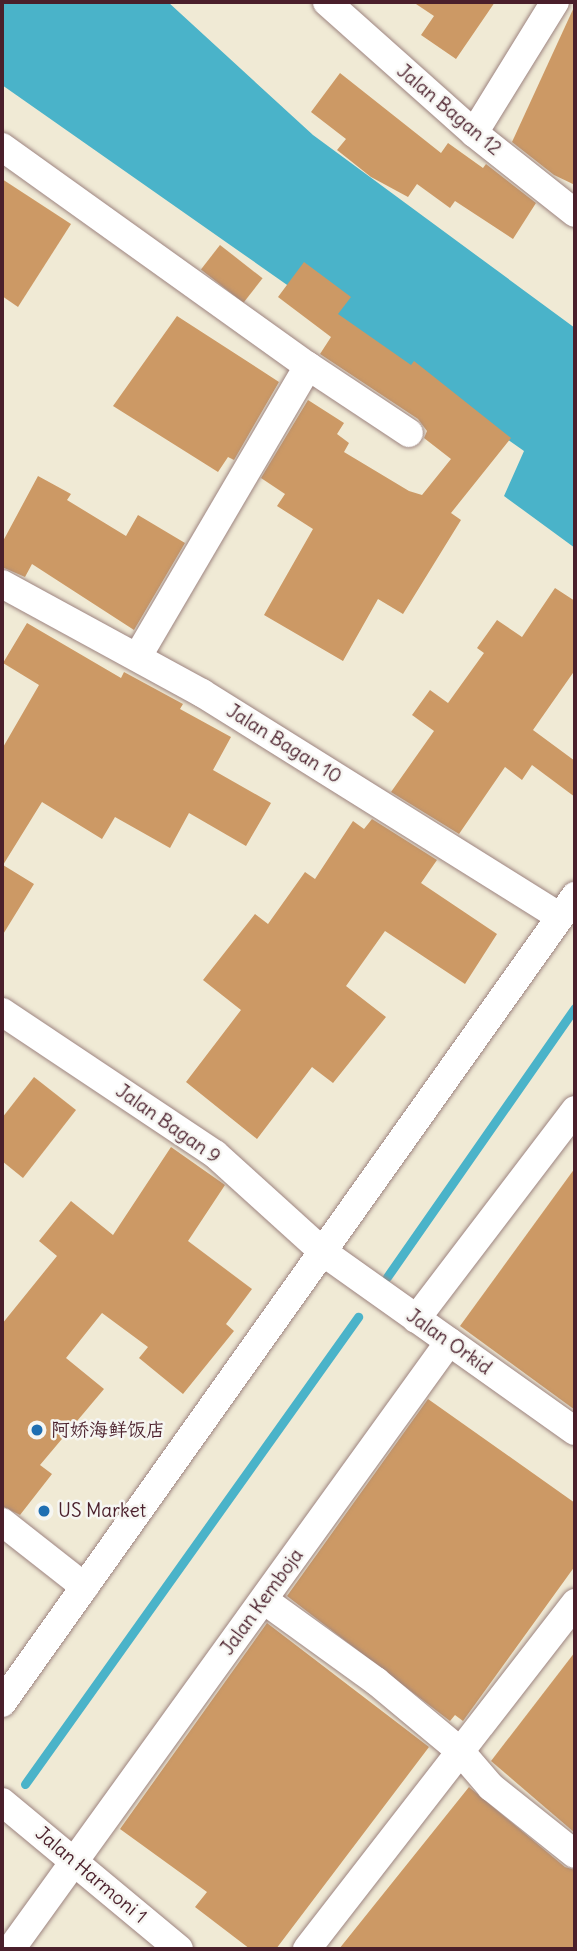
<!DOCTYPE html>
<html>
<head>
<meta charset="utf-8">
<style>
  body { margin:0 }
  #map { position:relative; width:577px; height:1951px; overflow:hidden; background:#f0ead5; font-family:Delius,"LXGW WenKai TC",sans-serif }
  div>[style] { position:absolute }
  .water>* { inset:0; background:#4ab3c9 }
  .stream>* { height:9px; margin:-4.5px; padding:0 4.5px; transform-origin:4.5px; border-radius:4.5px; background:#4ab3c9 }
  .building>* { inset:0; background:#cc9965; transform-origin:0 0 }
  .roads { filter:drop-shadow(0 0 2px #9d8480) drop-shadow(0 0 2px #9d8480) }
  .minor>* { height:28px; margin:-14px; padding:0 14px; transform-origin:14px; border-radius:14px; background:#fff }
  .dots>* { width:19px; height:19px; translate:-50% -50%; box-sizing:border-box; border:4px solid #f6f6f2; border-radius:50% }
  span { translate:-50% -50%; white-space:nowrap; text-align:center; line-height:1.15; -webkit-text-stroke:5px #f6f6f2; paint-order:stroke }
  .street-label { font-size:19px; color:#4a1f2b }
  .poi-label { font-size:19px; color:#4a1f2b }
  .left { translate:0 -50%; text-align:left }
  .frame { position:absolute; inset:0; border:4px solid #4a1f2b; pointer-events:none }
</style>
</head>
<body>
<div id="map">
  <div class="water">
    <i style="clip-path:polygon(2px 2px,168px 2px,313px 135px,575px 328px,575px 548px,504px 496px,524px 451px,2px 85px)"></i>
  </div>
  <div class="stream">
    <i style="left:387px;top:1277px;width:328px;rotate:-55.1deg"></i>
    <i style="left:25px;top:1784px;width:574px;rotate:-54.51deg"></i>
  </div>
  <div class="building">
    <i style="clip-path:polygon(413px 2px,495px 2px,456px 59px,421px 35px,434px 16px)"></i>
    <i style="clip-path:polygon(575px 5px,575px 185px,554px 175px,512px 142px)"></i>
    <i style="clip-path:polygon(340px 73px,441px 153px,448px 143px,483px 168px,486px 164px,536px 203px,513px 239px,455px 201px,450px 208px,417px 184px,408px 197px,371px 177px,337px 150px,346px 139px,311px 112px)"></i>
    <i style="clip-path:polygon(2px 179px,71px 224px,18px 307px,2px 296px)"></i>
    <i style="left:220px;top:245px;width:54px;height:31px;rotate:38deg"></i>
    <i style="clip-path:polygon(304px 262px,351px 297px,338px 314px,411px 365px,414px 361px,511px 438px,451px 513px,461px 520px,403px 614px,378px 599px,343px 661px,264px 615px,313px 529px,277px 506px,285px 494px,261px 478px,308px 400px,344px 423px,337px 434px,349px 443px,344px 452px,409px 491px,422px 495px,451px 459px,424px 438px,427px 431px,418px 419px,320px 354px,331px 337px,278px 297px)"></i>
    <i style="clip-path:polygon(177px 316px,279px 382px,234px 460px,228px 457px,218px 472px,113px 406px)"></i>
    <i style="clip-path:polygon(38px 476px,71px 494px,67px 500px,126px 536px,138px 515px,185px 543px,134px 630px,32px 564px,25px 577px,2px 567px,2px 543px)"></i>
    <i style="clip-path:polygon(555px 588px,575px 601px,575px 670px,533px 730px,575px 761px,575px 797px,532px 765px,522px 780px,505px 767px,459px 834px,391px 792px,434px 731px,412px 715px,430px 690px,448px 703px,484px 653px,477px 648px,497px 620px,522px 637px)"></i>
    <i style="clip-path:polygon(27px 623px,121px 678px,124px 672px,183px 704px,180px 709px,231px 737px,213px 770px,271px 803px,246px 846px,189px 813px,170px 848px,115px 817px,102px 839px,42px 802px,3px 865px,34px 884px,2px 936px,2px 749px,39px 685px,3px 663px)"></i>
    <i style="clip-path:polygon(372px 819px,437px 860px,421px 883px,497px 934px,465px 984px,385px 931px,346px 986px,386px 1017px,333px 1083px,312px 1067px,257px 1139px,186px 1082px,241px 1010px,203px 980px,255px 914px,268px 924px,305px 872px,315px 879px,353px 821px,364px 829px)"></i>
    <i style="clip-path:polygon(34px 1077px,76px 1110px,23px 1178px,2px 1161px,2px 1118px)"></i>
    <i style="clip-path:polygon(171px 1147px,225px 1185px,188px 1241px,252px 1289px,226px 1324px,234px 1331px,183px 1394px,139px 1358px,148px 1347px,102px 1313px,66px 1358px,104px 1389px,40px 1465px,52px 1474px,20px 1515px,2px 1506px,2px 1324px,57px 1256px,39px 1241px,71px 1201px,113px 1235px)"></i>
    <i style="clip-path:polygon(575px 1168px,575px 1410px,460px 1326px)"></i>
    <i style="clip-path:polygon(428px 1399px,575px 1503px,575px 1566px,463px 1721px,455px 1715px,450px 1721px,287px 1596px)"></i>
    <i style="clip-path:polygon(267px 1623px,429px 1747px,276px 1949px,250px 1949px,195px 1907px,207px 1892px,120px 1829px)"></i>
    <i style="clip-path:polygon(575px 1652px,575px 1833px,491px 1761px)"></i>
    <i style="clip-path:polygon(469px 1787px,565px 1867px,575px 1870px,575px 1949px,339px 1949px)"></i>
  </div>
  <div class="roads">
    <div class="minor">
      <i style="left:327px;top:2px;width:197px;rotate:41.7deg"></i>
      <i style="left:474px;top:133px;width:129px;rotate:38.4deg"></i>
      <i style="left:474px;top:133px;width:154px;rotate:-58.3deg"></i>
      <i style="left:2px;top:147px;width:376px;rotate:35.6deg"></i>
      <i style="left:308px;top:366px;width:121px;rotate:33.6deg"></i>
      <i style="left:2px;top:584px;width:228px;rotate:28.6deg"></i>
      <i style="left:202px;top:693px;width:422px;rotate:32deg"></i>
      <i style="left:138px;top:656px;width:336px;rotate:-59.6deg"></i>
      <i style="left:2px;top:1012px;width:256px;rotate:33.7deg"></i>
      <i style="left:215px;top:1154px;width:146px;rotate:42.2deg"></i>
      <i style="left:323px;top:1252px;width:309px;rotate:35.4deg"></i>
      <i style="left:416px;top:1319px;width:263px;rotate:-52.7deg"></i>
      <i style="left:2px;top:1522px;width:105px;rotate:38.1deg"></i>
      <i style="left:264px;top:1600px;width:138px;rotate:35.9deg"></i>
      <i style="left:376px;top:1681px;width:109px;rotate:39.8deg"></i>
      <i style="left:460px;top:1751px;width:48px;rotate:49.3deg"></i>
      <i style="left:491px;top:1787px;width:107px;rotate:38.6deg"></i>
      <i style="left:2px;top:1703px;width:990px;rotate:-54.62deg"></i>
      <i style="left:2px;top:1802px;width:230px;rotate:39.7deg"></i>
      <i style="left:11px;top:1949px;width:749px;rotate:-54.19deg"></i>
      <i style="left:307px;top:1949px;width:438px;rotate:-52.2deg"></i>
    </div>
  </div>
  <div class="dots">
    <i style="left:37px;top:1430px;background:#1f6fb2"></i>
    <i style="left:44px;top:1511px;background:#1f6fb2"></i>
  </div>
  <div class="street-label">
    <span style="left:449px;top:110px;rotate:40deg">Jalan Bagan 12</span>
    <span style="left:284px;top:744px;rotate:32deg">Jalan Bagan 10</span>
    <span style="left:168px;top:1124px;rotate:35deg">Jalan Bagan 9</span>
    <span style="left:449px;top:1342px;rotate:35deg">Jalan Orkid</span>
    <span style="left:262px;top:1602px;rotate:-54deg">Jalan Kemboja</span>
    <span style="left:91px;top:1875px;rotate:40deg">Jalan Harmoni 1</span>
  </div>
  <div class="poi-label">
    <span class="left" style="left:51px;top:1430px">阿娇海鲜饭店</span>
    <span class="left" style="left:58px;top:1511px">US Market</span>
  </div>
  <div class="frame"></div>
</div>
</body>
</html>
